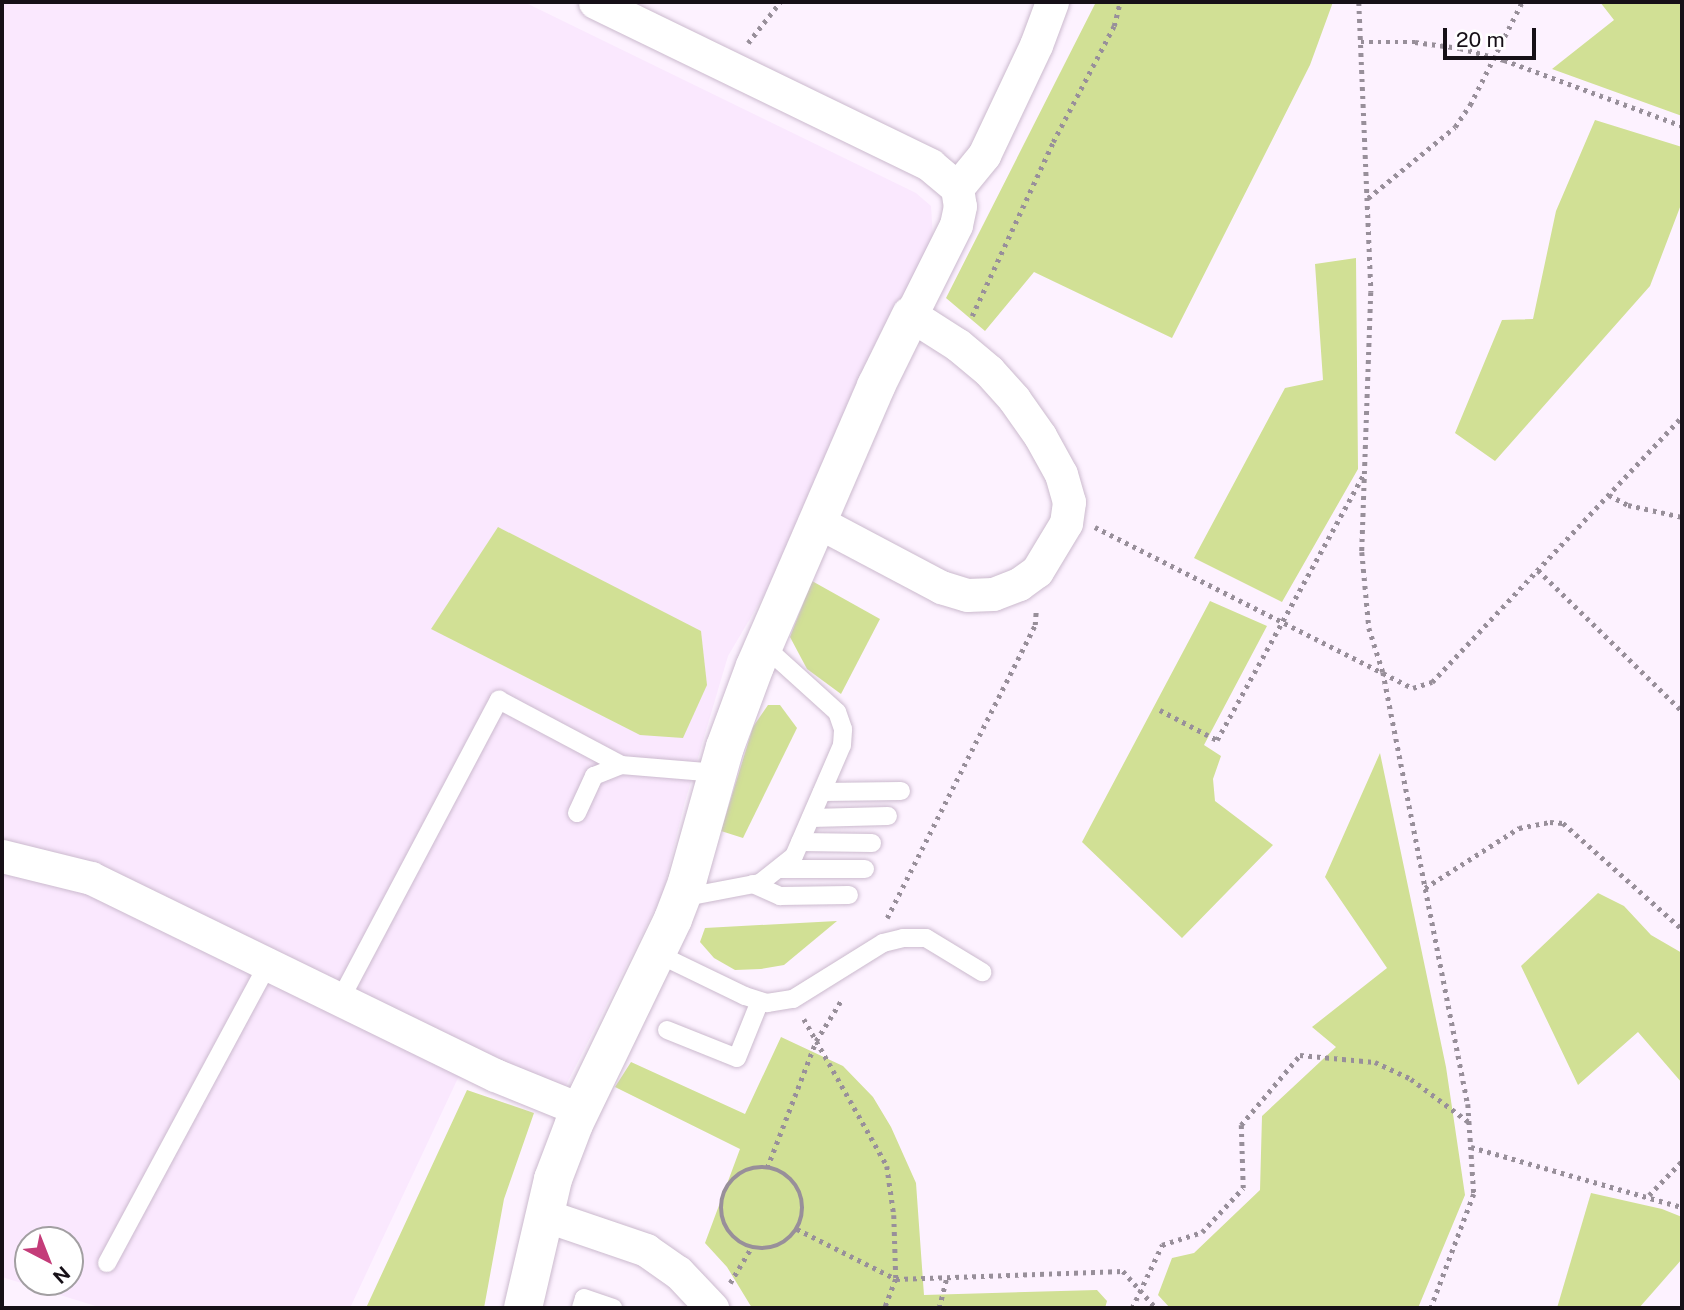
<!DOCTYPE html>
<style>
body{margin:0}
#map{position:relative;width:1684px;height:1310px;overflow:hidden;background:#fdf2ff;font-family:"Public Sans",sans-serif}
div>[style]{position:absolute}
.built>*{inset:0;background:#fae8fe}
.green>*{inset:0;background:#d1e095}
.path>*{height:4.5px;margin-top:-2.25px;transform-origin:0;background:repeating-linear-gradient(90deg,#988f9a 0 3.5px,transparent 0 8.5px)}
.path>.ring{margin:-2.25px;padding:0;box-sizing:content-box;background:none;border:4.5px solid #988f9a;border-radius:50%}
.roads{filter:drop-shadow(0 0 2px #cbbace) drop-shadow(0 0 2px #cbbace)}
.service>*{height:18px;margin:-9px;padding:0 9px;transform-origin:9px;border-radius:9px;background:#fff}
.minor>*{height:33px;margin:-16.5px;padding:0 16.5px;transform-origin:16.5px;border-radius:16.5px;background:#fff}
.tertiary>*{height:38px;margin:-19px;padding:0 19px;transform-origin:19px;border-radius:19px;background:#fff}
span{translate:-50% -50%;white-space:nowrap;text-align:center;line-height:1.15;-webkit-text-stroke:5px #fff;paint-order:stroke}
.frame{position:absolute;inset:0;border:4px solid #161017;pointer-events:none}
.north{position:absolute;left:14px;top:1226px;width:70px;height:70px;box-sizing:border-box;background:#fff;border:2px solid #a29fa2;border-radius:50%;rotate:138deg;font-size:19px;font-weight:700;line-height:28px;text-align:center;color:#161017}
.north::after{content:'';display:block;margin:auto;width:24px;height:32px;background:#c43c79;clip-path:polygon(50% 0,100% 100%,50% 72%,0 100%)}
.scale{position:absolute;left:1443px;top:28px;width:93px;height:32px;box-sizing:border-box;border:4px solid #161017;border-top:0;padding-left:9px;font-size:21px;line-height:24px;white-space:nowrap;color:#161017;-webkit-text-stroke:5px #fff;paint-order:stroke}
</style>
<div id="map">
<div class="built">
<div style="clip-path:polygon(evenodd,2px 2px,524px 2px,916px 193px,931px 206px,933px 237px,771px 583px,728px 656px,684px 805px,663px 893px,556px 1105px,458px 1078px,350px 1308px,102px 1308px,2px 1277px,2px 2px,28px 1240px,70px 1240px,70px 1282px,28px 1282px,28px 1240px)"></div>
</div>
<div class="green">
<div style="clip-path:polygon(1096px 2px,1333px 2px,1310px 65px,1172px 338px,1034px 272px,985px 331px,946px 298px)"></div>
<div style="clip-path:polygon(1600px 2px,1682px 2px,1682px 116px,1552px 69px,1614px 20px)"></div>
<div style="clip-path:polygon(1595px 120px,1682px 147px,1682px 202px,1650px 286px,1495px 461px,1455px 433px,1502px 320px,1533px 319px,1556px 211px)"></div>
<div style="clip-path:polygon(1356px 258px,1358px 469px,1282px 602px,1194px 558px,1285px 388px,1323px 380px,1315px 264px)"></div>
<div style="clip-path:polygon(498px 527px,701px 631px,707px 685px,683px 738px,640px 735px,431px 629px)"></div>
<div style="clip-path:polygon(812px 581px,880px 619px,841px 694px,807px 669px,790px 637px)"></div>
<div style="clip-path:polygon(1210px 601px,1267px 626px,1204px 745px,1221px 756px,1213px 779px,1215px 801px,1273px 845px,1182px 938px,1082px 842px)"></div>
<div style="clip-path:polygon(768px 705px,780px 705px,797px 728px,743px 838px,721px 831px,753px 727px)"></div>
<div style="clip-path:polygon(1380px 753px,1446px 1067px,1465px 1195px,1418px 1308px,1170px 1308px,1158px 1295px,1172px 1258px,1194px 1253px,1260px 1190px,1262px 1116px,1336px 1047px,1312px 1027px,1387px 968px,1325px 877px)"></div>
<div style="clip-path:polygon(1598px 893px,1624px 906px,1651px 935px,1682px 953px,1682px 1083px,1638px 1032px,1578px 1085px,1521px 966px)"></div>
<div style="clip-path:polygon(837px 921px,784px 965px,761px 969px,735px 970px,714px 958px,700px 942px,705px 928px)"></div>
<div style="clip-path:polygon(781px 1037px,843px 1066px,873px 1097px,891px 1127px,916px 1183px,924px 1295px,1097px 1290px,1107px 1301px,1105px 1308px,752px 1308px,727px 1267px,705px 1243px,740px 1149px,615px 1087px,631px 1062px,745px 1114px)"></div>
<div style="clip-path:polygon(467px 1090px,534px 1113px,504px 1199px,484px 1308px,366px 1308px)"></div>
<div style="clip-path:polygon(1591px 1193px,1662px 1209px,1682px 1217px,1682px 1259px,1639px 1308px,1557px 1308px)"></div>
</div>
<div class="path">
<div style="left:1359px;top:2px;width:290px;rotate:87.6deg"></div>
<div style="left:1371px;top:292px;width:260px;rotate:92deg"></div>
<div style="left:1362px;top:552px;width:76px;rotate:84.7deg"></div>
<div style="left:1369px;top:628px;width:46px;rotate:72.3deg"></div>
<div style="left:1383px;top:672px;width:440px;rotate:78.9deg"></div>
<div style="left:1468px;top:1104px;width:90px;rotate:86.2deg"></div>
<div style="left:1474px;top:1194px;width:122px;rotate:110.7deg"></div>
<div style="left:1361px;top:42px;width:54px"></div>
<div style="left:1415px;top:42px;width:45px;rotate:7.6deg"></div>
<div style="left:1460px;top:48px;width:46px;rotate:15.3deg"></div>
<div style="left:1504px;top:60px;width:190px;rotate:20.3deg"></div>
<div style="left:748px;top:43px;width:52px;rotate:-52deg"></div>
<div style="left:1368px;top:198px;width:112px;rotate:-39.2deg"></div>
<div style="left:1455px;top:127px;width:27px;rotate:-56deg"></div>
<div style="left:1470px;top:105px;width:115px;rotate:-63.2deg"></div>
<div style="left:972px;top:316px;width:192px;rotate:-65deg"></div>
<div style="left:1053px;top:142px;width:131px;rotate:-62.3deg"></div>
<div style="left:1114px;top:26px;width:25px;rotate:-76deg"></div>
<div style="left:1609px;top:495px;width:21px;rotate:28deg"></div>
<div style="left:1628px;top:505px;width:55px;rotate:12.5deg"></div>
<div style="left:1095px;top:527px;width:356px;rotate:26.9deg"></div>
<div style="left:1413px;top:688px;width:20px;rotate:-18deg"></div>
<div style="left:1432px;top:682px;width:364px;rotate:-46.7deg"></div>
<div style="left:1538px;top:570px;width:202px;rotate:44.4deg"></div>
<div style="left:1160px;top:710px;width:64px;rotate:27.8deg"></div>
<div style="left:1217px;top:740px;width:302px;rotate:-61.1deg"></div>
<div style="left:1425px;top:888px;width:112px;rotate:-32.6deg"></div>
<div style="left:1519px;top:828px;width:32px;rotate:-11deg"></div>
<div style="left:1550px;top:822px;width:13px;rotate:4deg"></div>
<div style="left:1563px;top:823px;width:159px;rotate:41.7deg"></div>
<div style="left:887px;top:918px;width:328px;rotate:-63.2deg"></div>
<div style="left:1035px;top:625px;width:13px;rotate:-86deg"></div>
<div style="left:804px;top:1019px;width:169px;rotate:60.5deg"></div>
<div style="left:887px;top:1166px;width:49px;rotate:81.9deg"></div>
<div style="left:894px;top:1215px;width:64px;rotate:88.2deg"></div>
<div style="left:896px;top:1279px;width:31px;rotate:111deg"></div>
<div style="left:1471px;top:1147px;width:219px;rotate:15.9deg"></div>
<div class="ring" style="left:721px;top:1167px;width:77.5px;height:77.5px"></div>
<div style="left:767px;top:1168px;width:136px;rotate:-68.9deg"></div>
<div style="left:816px;top:1041px;width:49px;rotate:-58.2deg"></div>
<div style="left:1649px;top:1195px;width:47px;rotate:-45.9deg"></div>
<div style="left:797px;top:1229px;width:111px;rotate:26.8deg"></div>
<div style="left:896px;top:1279px;width:227px;rotate:-2deg"></div>
<div style="left:1123px;top:1271px;width:50px;rotate:48.3deg"></div>
<div style="left:730px;top:1283px;width:41px;rotate:-59deg"></div>
<div style="left:939px;top:1308px;width:32px;rotate:-76deg"></div>
<div style="left:1132px;top:1308px;width:70px;rotate:-64.5deg"></div>
<div style="left:1162px;top:1245px;width:42px;rotate:-18deg"></div>
<div style="left:1202px;top:1232px;width:60px;rotate:-47deg"></div>
<div style="left:1243px;top:1188px;width:63px;rotate:-91.8deg"></div>
<div style="left:1241px;top:1125px;width:92px;rotate:-49.9deg"></div>
<div style="left:1300px;top:1055px;width:75px;rotate:5.3deg"></div>
<div style="left:1375px;top:1062px;width:40px;rotate:25deg"></div>
<div style="left:1411px;top:1079px;width:72px;rotate:36.6deg"></div>
</div>
<div class="roads">
<div class="service">
<div style="left:822px;top:792px;width:79px;rotate:-0.7deg"></div>
<div style="left:577px;top:813px;width:41px;rotate:-65.3deg"></div>
<div style="left:594px;top:776px;width:29px;rotate:-22deg"></div>
<div style="left:621px;top:765px;width:97px;rotate:4.7deg"></div>
<div style="left:811px;top:818px;width:77px;rotate:-1.5deg"></div>
<div style="left:800px;top:842px;width:72px;rotate:0.8deg"></div>
<div style="left:779px;top:869px;width:86px"></div>
<div style="left:753px;top:884px;width:30px;rotate:24deg"></div>
<div style="left:780px;top:896px;width:69px;rotate:-0.8deg"></div>
<div style="left:681px;top:898px;width:80px;rotate:-10.8deg"></div>
<div style="left:760px;top:883px;width:43px;rotate:-38.5deg"></div>
<div style="left:794px;top:856px;width:121px;rotate:-66.6deg"></div>
<div style="left:842px;top:745px;width:16px;rotate:-86deg"></div>
<div style="left:843px;top:729px;width:18px;rotate:-109deg"></div>
<div style="left:837px;top:712px;width:98px;rotate:-137.9deg"></div>
<div style="left:656px;top:953px;width:99px;rotate:25.8deg"></div>
<div style="left:745px;top:996px;width:23px;rotate:18deg"></div>
<div style="left:767px;top:1003px;width:26px;rotate:-9deg"></div>
<div style="left:793px;top:999px;width:106px;rotate:-31.9deg"></div>
<div style="left:883px;top:943px;width:21px;rotate:-14deg"></div>
<div style="left:903px;top:938px;width:23px"></div>
<div style="left:926px;top:938px;width:66px;rotate:31.3deg"></div>
<div style="left:340px;top:1000px;width:340px;rotate:-62.1deg"></div>
<div style="left:499px;top:700px;width:138px;rotate:28deg"></div>
<div style="left:667px;top:1030px;width:75px;rotate:21.8deg"></div>
<div style="left:737px;top:1058px;width:61px;rotate:-68deg"></div>
<div style="left:107px;top:1263px;width:340px;rotate:-61.7deg"></div>
<div style="left:581px;top:1308px;width:10px;rotate:-73deg"></div>
<div style="left:584px;top:1298px;width:31px;rotate:19deg"></div>
</div>
<div class="minor">
<div style="left:595px;top:2px;width:373px;rotate:25.9deg"></div>
<div style="left:930px;top:165px;width:35px;rotate:40deg"></div>
<div style="left:957px;top:188px;width:18px;rotate:81deg"></div>
<div style="left:960px;top:206px;width:19px;rotate:102deg"></div>
<div style="left:956px;top:225px;width:101px;rotate:116.6deg"></div>
<div style="left:911px;top:315px;width:56px;rotate:32.6deg"></div>
<div style="left:958px;top:345px;width:40px;rotate:40deg"></div>
<div style="left:989px;top:371px;width:38px;rotate:48deg"></div>
<div style="left:1014px;top:399px;width:45px;rotate:54.9deg"></div>
<div style="left:1040px;top:436px;width:43px;rotate:61.1deg"></div>
<div style="left:1061px;top:474px;width:29px;rotate:74deg"></div>
<div style="left:1069px;top:502px;width:21px;rotate:98deg"></div>
<div style="left:1066px;top:523px;width:56px;rotate:121.1deg"></div>
<div style="left:1037px;top:571px;width:22px;rotate:144deg"></div>
<div style="left:1019px;top:584px;width:28px;rotate:159deg"></div>
<div style="left:993px;top:594px;width:26px;rotate:178deg"></div>
<div style="left:967px;top:595px;width:27px;rotate:-163deg"></div>
<div style="left:941px;top:587px;width:139px;rotate:-152.1deg"></div>
<div style="left:957px;top:188px;width:43px;rotate:-50.7deg"></div>
<div style="left:984px;top:155px;width:122px;rotate:-64.7deg"></div>
<div style="left:1036px;top:45px;width:46px;rotate:-69.6deg"></div>
<div style="left:2px;top:856px;width:92px;rotate:13.9deg"></div>
<div style="left:91px;top:878px;width:449px;rotate:26deg"></div>
<div style="left:495px;top:1075px;width:93px;rotate:22.1deg"></div>
<div style="left:544px;top:1215px;width:108px;rotate:18.9deg"></div>
<div style="left:646px;top:1250px;width:39px;rotate:35deg"></div>
<div style="left:678px;top:1272px;width:50px;rotate:46.6deg"></div>
</div>
<div class="tertiary">
<div style="left:523px;top:1308px;width:132px;rotate:-76.9deg"></div>
<div style="left:553px;top:1179px;width:59px;rotate:-69.1deg"></div>
<div style="left:574px;top:1124px;width:228px;rotate:-64.2deg"></div>
<div style="left:673px;top:919px;width:40px;rotate:-69deg"></div>
<div style="left:687px;top:882px;width:140px;rotate:-74.3deg"></div>
<div style="left:725px;top:747px;width:86px;rotate:-69.7deg"></div>
<div style="left:755px;top:666px;width:305px;rotate:-66.6deg"></div>
<div style="left:876px;top:386px;width:79px;rotate:-63.8deg"></div>
</div>
</div>
<div class="frame"></div>
<div class="north">N</div>
<div class="scale">20 m</div>
</div>
